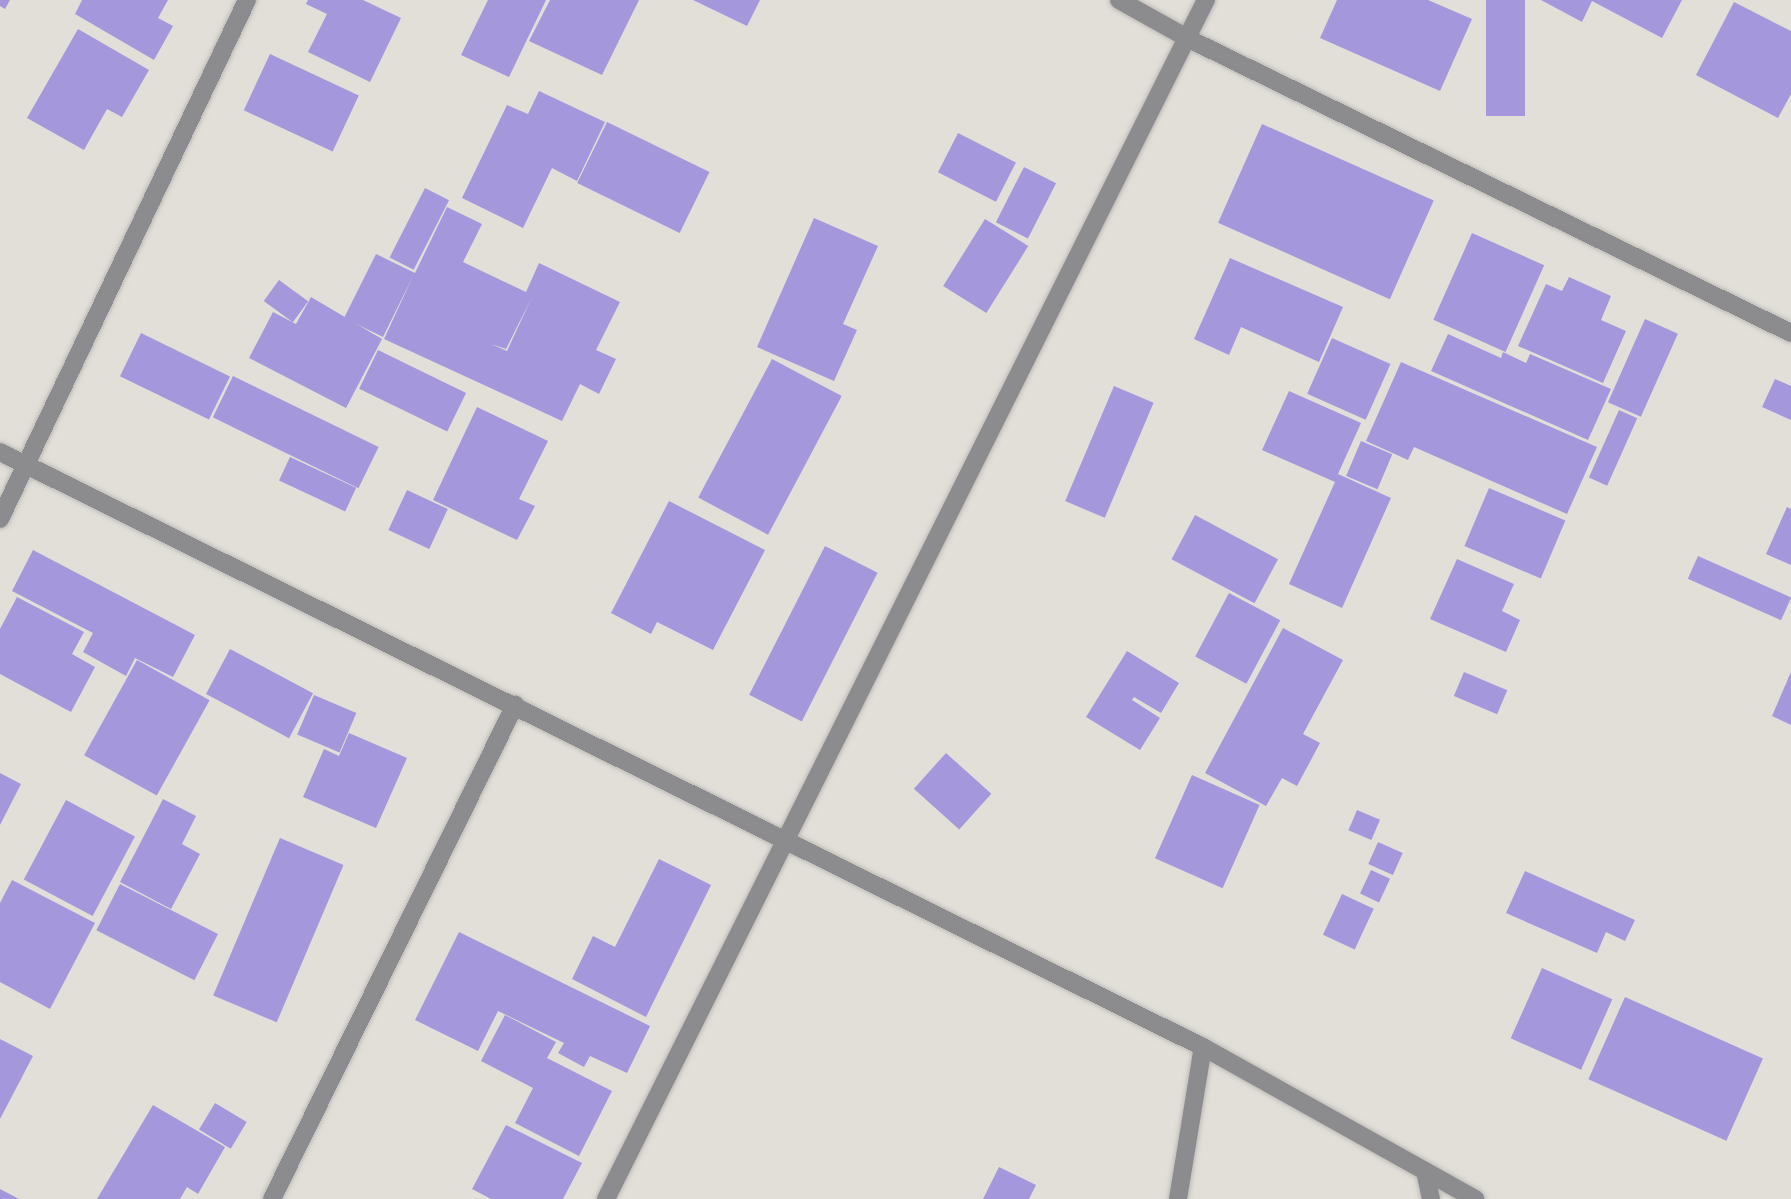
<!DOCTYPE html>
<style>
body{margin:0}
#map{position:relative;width:1791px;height:1199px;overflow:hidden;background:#e2dfd9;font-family:Mulish,sans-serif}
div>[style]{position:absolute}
.building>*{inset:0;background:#a597dc;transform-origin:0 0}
.roads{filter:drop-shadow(0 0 2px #bdbbb6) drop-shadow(0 0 2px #bdbbb6)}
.minor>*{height:18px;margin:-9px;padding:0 9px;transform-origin:9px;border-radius:9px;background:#8c8c8f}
span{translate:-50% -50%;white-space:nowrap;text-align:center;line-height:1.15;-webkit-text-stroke:5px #efede6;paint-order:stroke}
</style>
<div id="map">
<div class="building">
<div style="clip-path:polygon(0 0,10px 0,5px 9px,0 6px)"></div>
<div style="clip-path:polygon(82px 0,168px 0,158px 18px,173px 26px,154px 60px,75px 14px)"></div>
<div style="clip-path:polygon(308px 0,363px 0,401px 18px,370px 82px,308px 52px,327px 14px,306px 4px)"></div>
<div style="clip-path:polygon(488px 0,546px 0,509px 77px,461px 55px)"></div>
<div style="clip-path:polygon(550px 0,639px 0,602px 75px,529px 41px)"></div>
<div style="clip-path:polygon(693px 0,760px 0,747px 26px)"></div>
<div style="clip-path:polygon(1337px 0,1428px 0,1472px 19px,1440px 91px,1320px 38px)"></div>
<div style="left:1486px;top:0;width:39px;height:116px"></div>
<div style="clip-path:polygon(1541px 0,1682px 0,1662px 38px,1592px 1px,1582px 22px)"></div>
<div style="clip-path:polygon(1734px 2px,1791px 31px,1791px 94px,1778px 118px,1696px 75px)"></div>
<div style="clip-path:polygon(78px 29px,149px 70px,122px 117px,107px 109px,84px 150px,27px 118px)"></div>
<div style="left:270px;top:54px;width:98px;height:62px;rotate:25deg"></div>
<div style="clip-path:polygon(539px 91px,605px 122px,577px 181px,552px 168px,523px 228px,462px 198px,507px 105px,528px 114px)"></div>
<div style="left:607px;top:122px;width:114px;height:68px;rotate:26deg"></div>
<div style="left:1262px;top:124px;width:188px;height:108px;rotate:24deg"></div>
<div style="left:958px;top:133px;width:65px;height:44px;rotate:27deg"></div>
<div style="left:1024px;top:167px;width:36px;height:62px;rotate:27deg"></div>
<div style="left:425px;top:188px;width:27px;height:78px;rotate:27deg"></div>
<div style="clip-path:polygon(evenodd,447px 207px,482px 224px,463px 262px,526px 292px,539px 263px,620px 302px,596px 350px,616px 359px,599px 394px,580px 384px,562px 421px,384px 339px,413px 276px,383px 337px,344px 318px,376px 254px,415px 273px,447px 207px,532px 297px,507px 351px,491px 344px,506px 349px,532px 297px)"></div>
<div style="clip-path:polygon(814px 218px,878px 246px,843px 324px,857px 330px,834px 381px,757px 347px)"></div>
<div style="left:985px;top:219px;width:51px;height:79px;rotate:32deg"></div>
<div style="left:1472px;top:233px;width:79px;height:95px;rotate:24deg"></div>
<div style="clip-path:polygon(1230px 258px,1343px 307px,1319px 362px,1241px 327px,1229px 355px,1194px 339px)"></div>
<div style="clip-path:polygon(1569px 277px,1611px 296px,1601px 320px,1626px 331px,1603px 383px,1518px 346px,1546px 284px,1562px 291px)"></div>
<div style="left:279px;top:280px;width:36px;height:26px;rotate:36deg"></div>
<div style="clip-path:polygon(311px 297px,382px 339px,346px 408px,249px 358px,273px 312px,296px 324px)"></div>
<div style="left:1645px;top:319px;width:36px;height:91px;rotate:24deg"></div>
<div style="left:141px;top:333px;width:99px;height:48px;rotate:26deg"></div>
<div style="clip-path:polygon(1448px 334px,1501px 358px,1503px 352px,1526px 363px,1530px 354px,1611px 389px,1588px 440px,1431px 371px)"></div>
<div style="left:1332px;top:338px;width:64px;height:61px;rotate:24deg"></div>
<div style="left:378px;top:350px;width:98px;height:43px;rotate:26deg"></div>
<div style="left:772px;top:359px;width:79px;height:157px;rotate:28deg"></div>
<div style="clip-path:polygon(1401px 362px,1597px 447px,1567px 514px,1414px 447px,1408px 460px,1366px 441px)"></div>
<div style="left:233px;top:376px;width:162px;height:46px;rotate:26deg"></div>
<div style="clip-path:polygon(1775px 379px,1791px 386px,1791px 420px,1762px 407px)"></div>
<div style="left:1114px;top:386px;width:43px;height:125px;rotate:23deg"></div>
<div style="clip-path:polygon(1289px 391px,1361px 423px,1338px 474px,1391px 498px,1342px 608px,1289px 584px,1335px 482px,1262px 450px)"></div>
<div style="clip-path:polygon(477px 407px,548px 441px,519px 499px,535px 506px,517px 540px,433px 500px)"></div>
<div style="left:1619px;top:410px;width:20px;height:74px;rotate:24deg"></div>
<div style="left:1361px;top:441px;width:34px;height:38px;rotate:23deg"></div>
<div style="left:290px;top:457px;width:73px;height:26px;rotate:25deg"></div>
<div style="left:1489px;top:488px;width:83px;height:63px;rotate:23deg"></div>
<div style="left:407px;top:490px;width:45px;height:44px;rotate:25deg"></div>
<div style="clip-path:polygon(669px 501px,765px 550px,713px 650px,657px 622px,651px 634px,611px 613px)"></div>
<div style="clip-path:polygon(1787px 507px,1791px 509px,1791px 565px,1766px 554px)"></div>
<div style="left:1195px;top:515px;width:94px;height:50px;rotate:28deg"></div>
<div style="left:825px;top:546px;width:59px;height:167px;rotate:27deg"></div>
<div style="clip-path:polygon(33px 550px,195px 635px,173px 677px,135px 658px,126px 676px,83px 652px,93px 633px,12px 591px)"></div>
<div style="left:1698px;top:556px;width:102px;height:25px;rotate:24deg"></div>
<div style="clip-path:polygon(1457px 559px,1514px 584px,1502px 611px,1520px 620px,1506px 652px,1430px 619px)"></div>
<div style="left:1229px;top:593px;width:58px;height:72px;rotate:28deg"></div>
<div style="clip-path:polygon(17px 597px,84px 632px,72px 654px,95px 667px,71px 712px,0 674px,0 629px)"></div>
<div style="clip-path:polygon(1283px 628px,1343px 660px,1303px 734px,1320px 743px,1297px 786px,1282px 778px,1266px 806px,1205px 773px)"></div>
<div style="left:230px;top:649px;width:94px;height:51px;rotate:28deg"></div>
<div style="clip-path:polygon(1127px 651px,1179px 683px,1161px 713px,1134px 697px,1132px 700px,1160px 718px,1140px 750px,1086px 717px)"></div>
<div style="left:137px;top:660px;width:83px;height:109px;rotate:29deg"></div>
<div style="left:1464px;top:672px;width:47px;height:26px;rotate:23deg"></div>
<div style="clip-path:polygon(1791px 672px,1791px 725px,1772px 716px)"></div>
<div style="left:314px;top:695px;width:46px;height:43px;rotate:23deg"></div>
<div style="clip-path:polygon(349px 733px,407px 758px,376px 828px,303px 797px,324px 749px,339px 756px)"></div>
<div style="left:946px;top:753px;width:61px;height:48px;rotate:42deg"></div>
<div style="clip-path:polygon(0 773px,21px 784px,0 825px)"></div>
<div style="left:1192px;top:775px;width:74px;height:91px;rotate:24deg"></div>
<div style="clip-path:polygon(163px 799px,196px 816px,182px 844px,200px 854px,171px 909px,120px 882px)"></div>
<div style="left:66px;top:800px;width:78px;height:90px;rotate:28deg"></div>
<div style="left:1357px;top:810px;width:25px;height:22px;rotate:23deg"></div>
<div style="left:280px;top:838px;width:69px;height:171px;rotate:23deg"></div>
<div style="left:1378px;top:842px;width:27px;height:24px;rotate:24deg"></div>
<div style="clip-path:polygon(659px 859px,711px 885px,646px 1017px,572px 979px,593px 936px,615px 947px)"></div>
<div style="left:1371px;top:870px;width:21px;height:26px;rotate:25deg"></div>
<div style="clip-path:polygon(1525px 871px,1635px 920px,1625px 941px,1606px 932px,1597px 953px,1506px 913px)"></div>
<div style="clip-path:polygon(12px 880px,95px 923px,50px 1009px,0 982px,0 903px)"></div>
<div style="left:120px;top:884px;width:110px;height:52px;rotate:27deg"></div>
<div style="left:1342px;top:894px;width:35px;height:45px;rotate:25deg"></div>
<div style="clip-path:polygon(459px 932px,650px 1026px,627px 1073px,590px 1056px,584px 1067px,558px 1053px,564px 1043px,498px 1011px,478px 1051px,415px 1020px)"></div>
<div style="left:1542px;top:968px;width:77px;height:77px;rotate:24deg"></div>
<div style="left:1625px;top:997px;width:151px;height:90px;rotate:24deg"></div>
<div style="clip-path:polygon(505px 1015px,556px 1042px,547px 1058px,612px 1091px,579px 1156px,515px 1123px,533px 1088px,481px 1061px)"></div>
<div style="clip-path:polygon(0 1039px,33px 1056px,0 1119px)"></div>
<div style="left:215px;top:1103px;width:37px;height:31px;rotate:31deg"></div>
<div style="clip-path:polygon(153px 1105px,225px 1147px,198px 1194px,187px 1187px,180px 1199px,97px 1199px)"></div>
<div style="clip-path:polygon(506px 1125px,582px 1163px,563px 1199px,491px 1199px,472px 1189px)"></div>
<div style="clip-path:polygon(999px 1167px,1036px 1185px,1029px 1199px,983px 1199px)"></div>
<div style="clip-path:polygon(0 1189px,19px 1199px,0 1199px)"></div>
</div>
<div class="roads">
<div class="minor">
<div style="left:1119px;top:0;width:78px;rotate:29.2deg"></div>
<div style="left:1187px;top:38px;width:672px;rotate:26.03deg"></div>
<div style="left:0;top:452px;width:1342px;rotate:26.32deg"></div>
<div style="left:1203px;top:1047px;width:312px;rotate:29.2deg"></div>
<div style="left:0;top:519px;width:575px;rotate:-64.55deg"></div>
<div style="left:1425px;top:1171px;width:29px;rotate:78deg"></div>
<div style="left:272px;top:1199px;width:551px;rotate:-63.81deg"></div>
<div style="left:606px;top:1199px;width:1341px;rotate:-63.42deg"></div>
<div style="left:1178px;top:1199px;width:154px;rotate:-80.7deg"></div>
</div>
</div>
</div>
